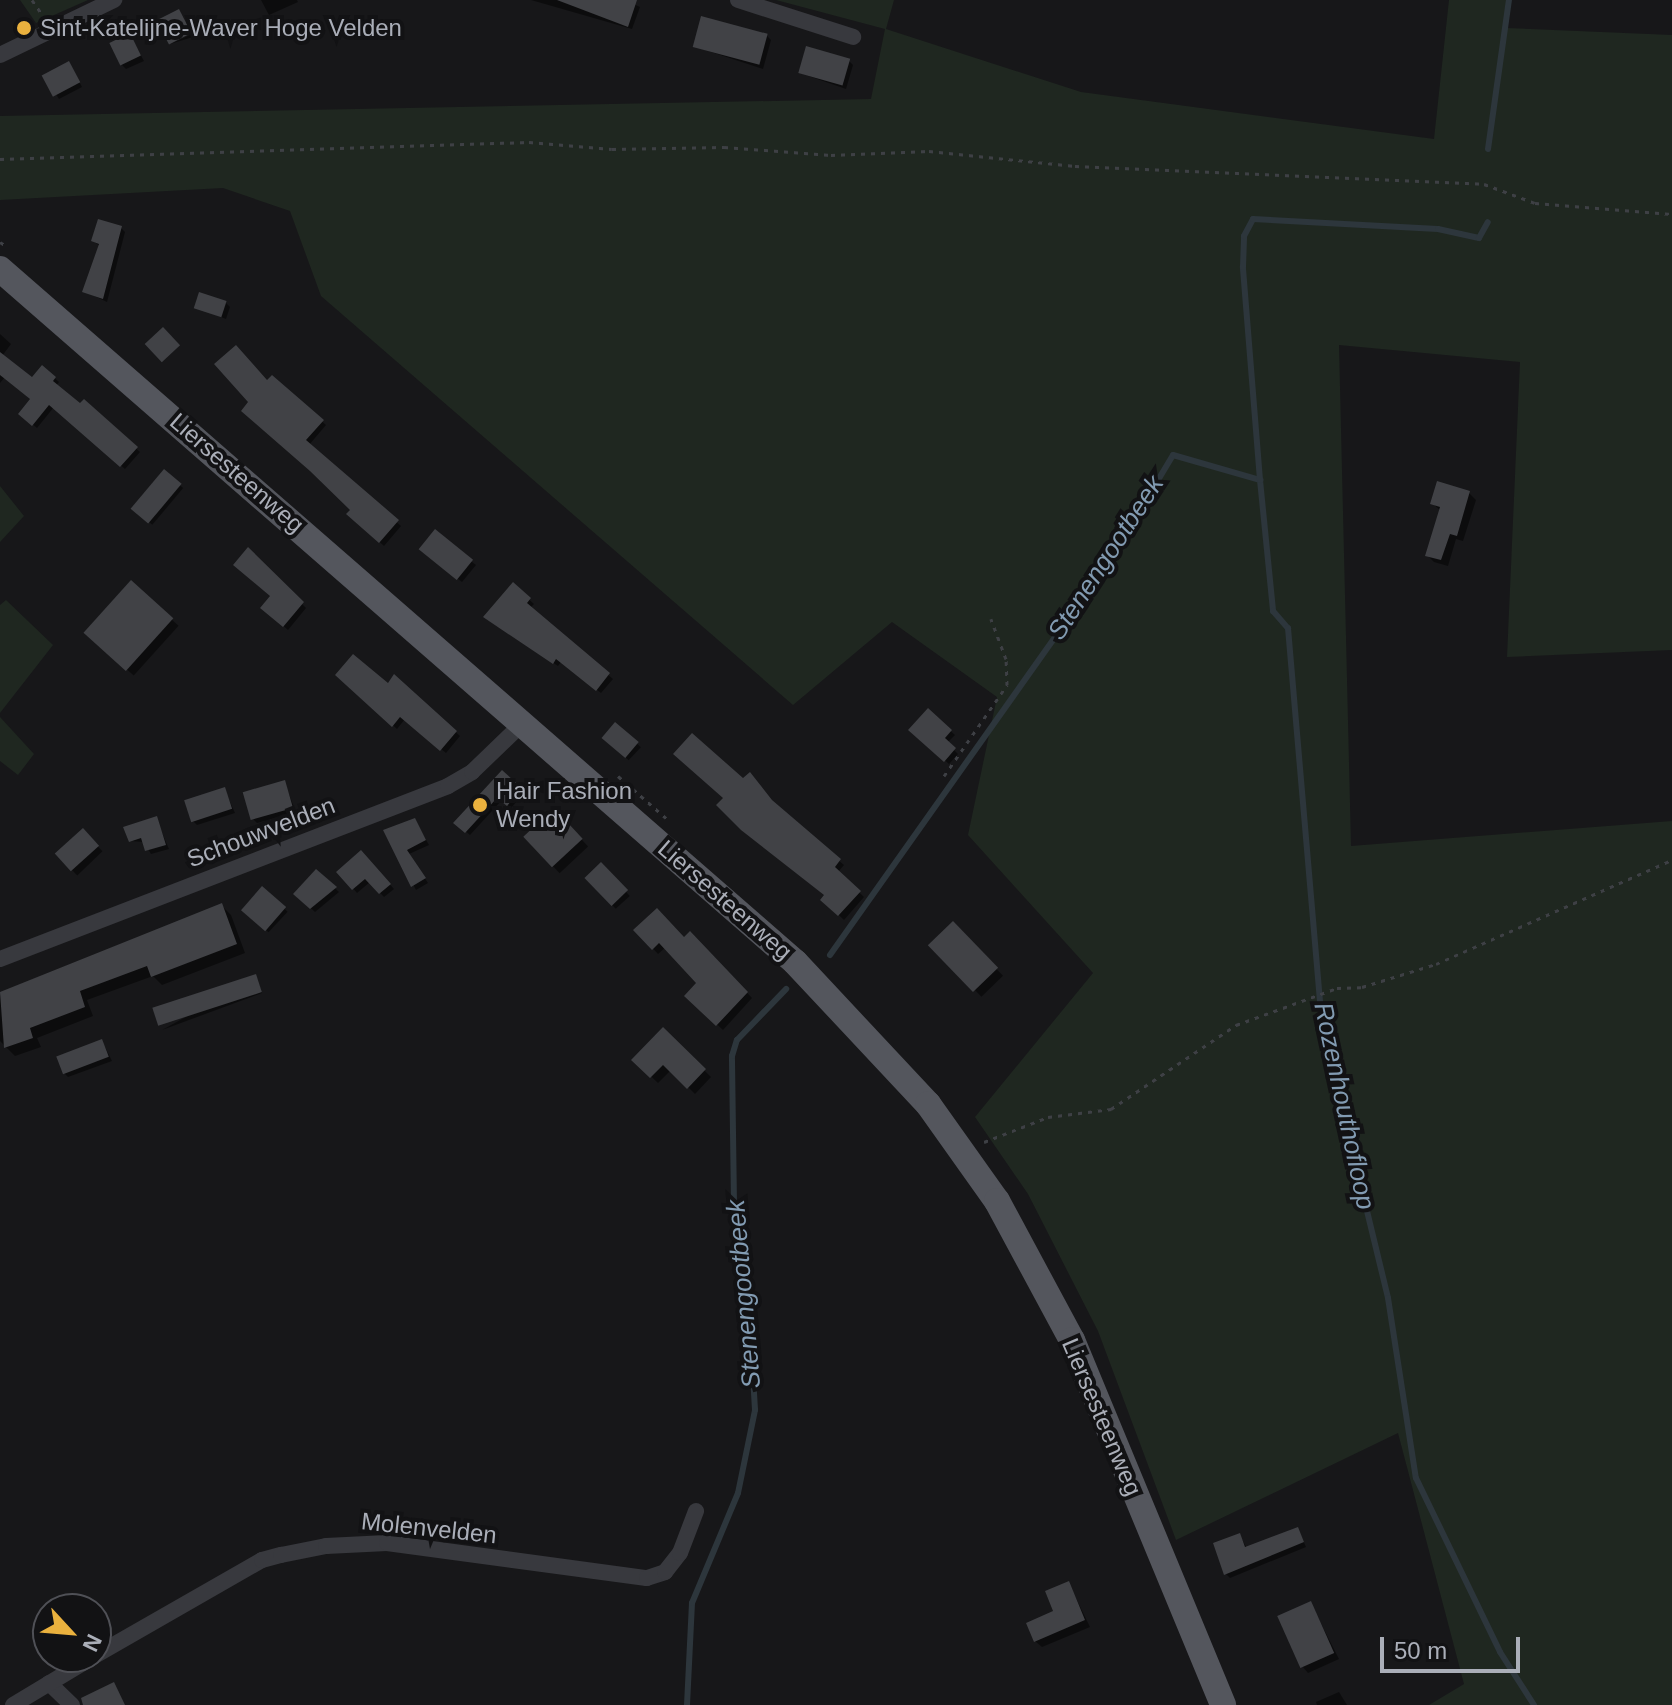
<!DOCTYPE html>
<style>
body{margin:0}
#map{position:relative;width:1672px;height:1705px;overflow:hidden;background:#171719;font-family:Helvetica,sans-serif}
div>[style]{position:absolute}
.green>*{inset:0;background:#1f2720}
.shadow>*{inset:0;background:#0007;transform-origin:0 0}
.stream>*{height:6px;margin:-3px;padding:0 3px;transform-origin:3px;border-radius:3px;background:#2d363c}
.building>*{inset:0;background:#414246;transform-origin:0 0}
.path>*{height:3px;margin-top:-1.5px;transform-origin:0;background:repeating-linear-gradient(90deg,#3e4045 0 4px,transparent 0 10px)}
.minor>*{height:16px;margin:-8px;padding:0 8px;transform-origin:8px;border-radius:8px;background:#38393e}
.primary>*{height:26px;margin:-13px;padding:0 13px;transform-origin:13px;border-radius:13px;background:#54565d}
.dots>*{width:22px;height:22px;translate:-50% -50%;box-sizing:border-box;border:4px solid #121214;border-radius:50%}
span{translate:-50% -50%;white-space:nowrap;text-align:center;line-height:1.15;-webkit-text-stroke:8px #121214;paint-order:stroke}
.poi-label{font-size:24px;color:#aaaeb8}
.left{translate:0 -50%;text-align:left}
.street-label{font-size:24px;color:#aaaeb8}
.water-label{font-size:26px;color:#829bb2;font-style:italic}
.north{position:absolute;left:32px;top:1593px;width:80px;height:80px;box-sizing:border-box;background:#121214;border:2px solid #4f5056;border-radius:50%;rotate:116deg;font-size:22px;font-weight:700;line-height:32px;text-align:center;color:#aaaeb8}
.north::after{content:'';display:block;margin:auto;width:28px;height:36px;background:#eab13e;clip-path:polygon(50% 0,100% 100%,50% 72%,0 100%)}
.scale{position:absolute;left:1380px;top:1637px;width:140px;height:36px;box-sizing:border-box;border:4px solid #aaaeb8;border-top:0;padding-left:10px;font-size:24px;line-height:28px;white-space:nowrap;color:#aaaeb8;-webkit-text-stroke:6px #121214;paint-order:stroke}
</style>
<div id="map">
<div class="green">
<div style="clip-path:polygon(20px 0,88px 0,36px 23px)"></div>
<div style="clip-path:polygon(776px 0,894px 0,886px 29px,1081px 92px,1434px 139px,1449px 0,1506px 0,1506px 28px,1672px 35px,1672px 650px,1507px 657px,1520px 362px,1339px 345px,1351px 846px,1672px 821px,1672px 1705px,1429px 1705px,1464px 1684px,1398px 1433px,1176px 1540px,1098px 1331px,1028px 1194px,975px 1117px,1093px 973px,968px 835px,997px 697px,892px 622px,793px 705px,321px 296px,290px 211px,223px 188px,0 200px,0 116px,871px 99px,885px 29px)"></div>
<div style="clip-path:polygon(0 486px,24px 516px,0 542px)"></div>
<div style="clip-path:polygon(6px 600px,53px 645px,0 713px,0 605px)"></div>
<div style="clip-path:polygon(0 717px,34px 754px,18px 775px,0 761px)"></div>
</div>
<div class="shadow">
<div style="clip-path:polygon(261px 0,297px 0,298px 2px,269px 15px)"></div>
<div style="clip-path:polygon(531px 0,625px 0,640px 7px,632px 29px)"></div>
<div style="clip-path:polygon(192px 34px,193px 37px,170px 44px)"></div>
<div style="clip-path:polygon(130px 36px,144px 61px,126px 69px,122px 65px)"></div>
<div style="clip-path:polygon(767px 36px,771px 40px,763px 69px,693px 46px)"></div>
<div style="clip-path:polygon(849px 61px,853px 65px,846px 89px,800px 73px)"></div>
<div style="clip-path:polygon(72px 68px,82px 87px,59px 99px,45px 76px)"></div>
<div style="clip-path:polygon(121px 228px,125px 232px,107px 302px,84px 291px,100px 246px,93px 241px)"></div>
<div style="clip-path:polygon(225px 302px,230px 307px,226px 319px,196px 307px)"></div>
<div style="clip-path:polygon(0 334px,11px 344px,2px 356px,32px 380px,42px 367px,59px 382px,56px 386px,81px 406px,84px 402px,140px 452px,125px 469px,54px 407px,37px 428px,21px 414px,32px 400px,5px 377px,0 383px)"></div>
<div style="clip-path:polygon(272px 378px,326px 425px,309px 445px,401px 526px,384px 546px,349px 514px,352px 510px,251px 402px)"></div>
<div style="left:164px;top:472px;width:25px;height:48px;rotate:40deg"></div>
<div style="clip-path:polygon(1469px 493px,1476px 500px,1463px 541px,1456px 539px,1448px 566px,1434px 562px,1427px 555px,1441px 511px,1432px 503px)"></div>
<div style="clip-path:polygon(248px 550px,306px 608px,288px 630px,263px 608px,273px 597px)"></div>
<div style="clip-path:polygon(426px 553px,472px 562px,476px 565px,462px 582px)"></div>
<div style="left:131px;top:583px;width:64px;height:67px;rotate:42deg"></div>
<div style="clip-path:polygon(513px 585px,534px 604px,530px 608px,613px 679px,601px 693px,561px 662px,558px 666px,490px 621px)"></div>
<div style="clip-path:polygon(338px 675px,388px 686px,395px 677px,460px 736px,446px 753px,405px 719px,397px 729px)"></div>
<div style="clip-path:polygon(928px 711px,955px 735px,947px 743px,958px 754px,949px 764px,911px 730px)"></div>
<div style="left:616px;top:724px;width:34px;height:18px;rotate:43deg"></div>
<div style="clip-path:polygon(502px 772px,524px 793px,511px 808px,502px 800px,470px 835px,456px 823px)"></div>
<div style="clip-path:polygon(743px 781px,844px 865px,838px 872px,864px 897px,844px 920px,823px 900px,826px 896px)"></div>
<div style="clip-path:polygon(284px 782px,296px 812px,257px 823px,253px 819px)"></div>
<div style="clip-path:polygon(224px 789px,235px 813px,197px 825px,193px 821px)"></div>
<div style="left:554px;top:810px;width:50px;height:39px;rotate:47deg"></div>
<div style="clip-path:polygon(156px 819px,169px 849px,151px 854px,144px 842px,130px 841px)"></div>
<div style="clip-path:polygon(415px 821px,429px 845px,409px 854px,428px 883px,416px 890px,386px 832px)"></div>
<div style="left:83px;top:831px;width:28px;height:35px;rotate:46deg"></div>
<div style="clip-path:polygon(361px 852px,394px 889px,384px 897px,370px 882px,357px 893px,339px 872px)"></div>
<div style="left:601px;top:864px;width:43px;height:19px;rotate:48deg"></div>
<div style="clip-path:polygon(316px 871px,339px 892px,315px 912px,296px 894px)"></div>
<div style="left:262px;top:888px;width:35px;height:28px;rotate:43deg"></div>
<div style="clip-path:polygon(222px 906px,231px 915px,245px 953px,162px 985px,153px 976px,87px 1000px,93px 1016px,37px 1038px,41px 1047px,15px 1056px,0 1041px,0 995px)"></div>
<div style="left:953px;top:924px;width:72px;height:30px;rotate:46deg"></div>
<div style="clip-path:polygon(636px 930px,684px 939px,690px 933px,752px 998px,723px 1030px,687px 996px,699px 983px,666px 947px,658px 954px)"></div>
<div style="clip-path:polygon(257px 978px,262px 993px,162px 1030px)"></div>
<div style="clip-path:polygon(663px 1030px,711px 1077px,695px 1094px,671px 1070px,658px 1083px,634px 1060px)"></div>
<div style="clip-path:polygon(102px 1041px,112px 1061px,68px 1077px,64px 1073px)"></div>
<div style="clip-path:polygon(1298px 1529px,1306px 1547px,1230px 1578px,1226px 1574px,1239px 1535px,1247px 1548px)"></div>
<div style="clip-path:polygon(1069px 1584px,1090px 1627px,1042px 1647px,1035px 1641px)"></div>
<div style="clip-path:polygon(1311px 1604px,1339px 1659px,1308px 1673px,1302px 1666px)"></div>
<div style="clip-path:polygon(1339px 1692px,1347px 1705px,1317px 1705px,1316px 1702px)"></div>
</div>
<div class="stream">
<div style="left:1488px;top:149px;width:150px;rotate:-82deg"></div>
<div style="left:1260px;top:480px;width:132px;rotate:84.3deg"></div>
<div style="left:1273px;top:611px;width:23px;rotate:49deg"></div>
<div style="left:1288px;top:628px;width:398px;rotate:85.1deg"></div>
<div style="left:1322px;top:1025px;width:281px;rotate:76.4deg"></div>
<div style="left:1388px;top:1298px;width:182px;rotate:81.2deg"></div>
<div style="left:1416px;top:1478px;width:193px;rotate:64.2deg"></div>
<div style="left:1500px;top:1652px;width:63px;rotate:57.3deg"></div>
<div style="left:830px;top:955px;width:494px;rotate:-54.7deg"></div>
<div style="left:1115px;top:552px;width:113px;rotate:-59.1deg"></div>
<div style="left:1173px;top:455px;width:91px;rotate:16deg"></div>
<div style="left:1260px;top:480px;width:214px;rotate:-94.6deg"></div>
<div style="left:1243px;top:267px;width:31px;rotate:-88deg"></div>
<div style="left:1244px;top:236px;width:19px;rotate:-62deg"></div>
<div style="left:1253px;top:219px;width:185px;rotate:3.1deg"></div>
<div style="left:1438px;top:229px;width:42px;rotate:12.4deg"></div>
<div style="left:1479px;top:238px;width:18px;rotate:-61deg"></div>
<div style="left:687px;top:1705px;width:102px;rotate:-87.2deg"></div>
<div style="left:692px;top:1603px;width:119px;rotate:-67.3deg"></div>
<div style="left:738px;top:1493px;width:85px;rotate:-78.4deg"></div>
<div style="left:755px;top:1410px;width:103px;rotate:-93.3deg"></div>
<div style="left:749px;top:1307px;width:104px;rotate:-98.3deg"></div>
<div style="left:734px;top:1204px;width:148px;rotate:-90.8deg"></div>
<div style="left:732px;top:1056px;width:17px;rotate:-73deg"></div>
<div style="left:737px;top:1040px;width:71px;rotate:-46.1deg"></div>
</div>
<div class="building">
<div style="clip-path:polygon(557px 0,637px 0,628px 27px)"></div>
<div style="left:179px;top:9px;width:27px;height:25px;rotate:63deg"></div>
<div style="left:701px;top:16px;width:69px;height:32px;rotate:15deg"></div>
<div style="left:130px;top:33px;width:25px;height:23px;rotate:64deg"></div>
<div style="left:806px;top:46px;width:46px;height:28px;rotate:16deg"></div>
<div style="left:69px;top:61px;width:24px;height:31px;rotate:62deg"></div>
<div style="clip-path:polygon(98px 219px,122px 226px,103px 299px,82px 292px,99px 244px,91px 241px)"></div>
<div style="left:199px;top:292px;width:29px;height:17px;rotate:18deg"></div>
<div style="left:163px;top:327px;width:25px;height:25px;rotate:47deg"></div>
<div style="clip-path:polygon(236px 345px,267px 380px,272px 375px,324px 420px,306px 440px,399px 520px,379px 543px,346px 514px,350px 510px,310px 471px,241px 411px,248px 402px,214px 364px)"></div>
<div style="clip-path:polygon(0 352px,32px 377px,42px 365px,56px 377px,53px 381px,80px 403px,84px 399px,138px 447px,120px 467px,49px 405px,32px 426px,18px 414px,30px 399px,0 375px)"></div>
<div style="left:164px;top:469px;width:23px;height:52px;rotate:40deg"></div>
<div style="clip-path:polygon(1437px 481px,1470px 491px,1457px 536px,1450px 534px,1441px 560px,1425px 556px,1440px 507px,1430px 504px)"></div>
<div style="left:435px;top:529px;width:49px;height:26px;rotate:39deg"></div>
<div style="clip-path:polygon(248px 547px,304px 602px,283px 627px,260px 608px,270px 596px,233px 565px)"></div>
<div style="left:131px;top:580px;width:57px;height:71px;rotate:42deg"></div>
<div style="clip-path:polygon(513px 582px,531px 598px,527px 603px,610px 673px,596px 691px,556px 659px,553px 664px,483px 617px)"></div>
<div style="clip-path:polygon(353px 654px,388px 683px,394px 674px,457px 731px,440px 751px,400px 717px,392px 727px,335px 675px)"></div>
<div style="clip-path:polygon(928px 708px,952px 730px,945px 738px,956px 748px,944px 762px,908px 730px)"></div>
<div style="left:615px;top:722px;width:31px;height:21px;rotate:40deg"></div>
<div style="clip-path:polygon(692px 733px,743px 778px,750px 772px,772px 800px,841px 859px,835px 867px,861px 891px,838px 916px,820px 900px,824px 895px,741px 830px,716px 805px,723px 798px,673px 754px)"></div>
<div style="clip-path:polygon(502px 770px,522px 788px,507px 806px,497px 798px,465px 833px,453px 823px)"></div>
<div style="left:285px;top:780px;width:29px;height:44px;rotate:74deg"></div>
<div style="left:225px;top:787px;width:23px;height:43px;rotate:72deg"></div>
<div style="left:554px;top:808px;width:42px;height:42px;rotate:47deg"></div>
<div style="clip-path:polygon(157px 816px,166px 845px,145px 851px,141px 838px,129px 842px,123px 827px)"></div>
<div style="clip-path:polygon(415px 818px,426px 840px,407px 850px,426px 878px,411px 887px,383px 830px)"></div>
<div style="left:83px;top:828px;width:24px;height:38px;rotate:48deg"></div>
<div style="clip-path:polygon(361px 850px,391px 884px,379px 894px,365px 879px,352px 890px,336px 872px)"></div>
<div style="left:601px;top:862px;width:39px;height:23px;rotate:46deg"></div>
<div style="clip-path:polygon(316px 869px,337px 887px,310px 909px,293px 894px)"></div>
<div style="left:262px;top:886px;width:32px;height:32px;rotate:41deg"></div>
<div style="clip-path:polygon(222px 903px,237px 944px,151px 977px,147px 966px,80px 991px,85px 1007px,30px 1028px,33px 1038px,4px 1048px,0 992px)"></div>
<div style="clip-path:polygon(657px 908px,684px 937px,690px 931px,748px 992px,716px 1026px,684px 996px,696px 983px,659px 943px,652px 950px,633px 930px)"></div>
<div style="left:953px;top:921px;width:65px;height:35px;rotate:46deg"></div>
<div style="left:256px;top:974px;width:19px;height:109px;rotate:72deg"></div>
<div style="clip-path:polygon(663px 1027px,706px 1069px,687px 1089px,663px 1065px,650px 1078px,631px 1060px)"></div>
<div style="left:102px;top:1039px;width:19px;height:49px;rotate:69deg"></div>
<div style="clip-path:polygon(1298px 1527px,1304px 1542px,1224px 1575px,1213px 1543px,1240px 1533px,1245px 1547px)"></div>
<div style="clip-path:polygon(1069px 1581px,1085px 1620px,1034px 1642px,1026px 1623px,1053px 1611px,1045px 1591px)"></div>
<div style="left:1311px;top:1601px;width:57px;height:37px;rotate:66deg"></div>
<div style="clip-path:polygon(114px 1682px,125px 1705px,83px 1705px,81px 1698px)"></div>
</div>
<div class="path">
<div style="left:32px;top:0;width:21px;rotate:55deg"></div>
<div style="left:0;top:159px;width:529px;rotate:-1.84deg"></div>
<div style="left:529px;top:142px;width:83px;rotate:4.8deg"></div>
<div style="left:612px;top:149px;width:112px;rotate:-1deg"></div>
<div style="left:724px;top:147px;width:107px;rotate:4.3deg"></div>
<div style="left:831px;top:155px;width:98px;rotate:-2.3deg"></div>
<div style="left:929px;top:151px;width:147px;rotate:5.9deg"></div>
<div style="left:1075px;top:166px;width:409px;rotate:2.5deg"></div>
<div style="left:1484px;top:184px;width:54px;rotate:20.4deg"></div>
<div style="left:1535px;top:203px;width:137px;rotate:4.6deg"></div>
<div style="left:0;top:242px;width:9px;rotate:32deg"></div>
<div style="left:618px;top:776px;width:64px;rotate:41.2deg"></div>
<div style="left:944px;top:776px;width:111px;rotate:-55.3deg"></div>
<div style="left:1007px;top:685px;width:26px;rotate:-92deg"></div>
<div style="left:1006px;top:659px;width:43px;rotate:-110.6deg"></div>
<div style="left:984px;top:1142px;width:69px;rotate:-21.3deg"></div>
<div style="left:1048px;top:1117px;width:64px;rotate:-7.2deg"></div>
<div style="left:1111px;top:1109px;width:151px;rotate:-33.9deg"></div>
<div style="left:1236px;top:1025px;width:108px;rotate:-20.1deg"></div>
<div style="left:1337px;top:988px;width:25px;rotate:-2deg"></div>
<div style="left:1362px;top:987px;width:77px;rotate:-17.3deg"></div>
<div style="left:1436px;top:964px;width:258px;rotate:-23.8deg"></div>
</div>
<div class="minor">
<div style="left:738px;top:0;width:121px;rotate:17.8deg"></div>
<div style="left:0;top:55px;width:127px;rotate:-25.8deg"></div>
<div style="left:0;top:959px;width:480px;rotate:-21.1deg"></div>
<div style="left:448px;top:786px;width:28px;rotate:-30deg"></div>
<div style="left:472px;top:772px;width:71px;rotate:-43.9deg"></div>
<div style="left:96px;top:1655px;width:191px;rotate:-29.8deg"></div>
<div style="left:262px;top:1560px;width:20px;rotate:-15deg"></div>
<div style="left:281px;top:1555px;width:46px;rotate:-11.3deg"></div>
<div style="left:326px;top:1546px;width:61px;rotate:-2.8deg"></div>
<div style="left:387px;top:1543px;width:262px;rotate:7.7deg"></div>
<div style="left:647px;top:1578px;width:19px;rotate:-18deg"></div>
<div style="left:665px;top:1572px;width:24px;rotate:-52deg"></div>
<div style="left:680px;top:1553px;width:45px;rotate:-69.1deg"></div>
<div style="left:49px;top:1683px;width:32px;rotate:44deg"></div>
<div style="left:13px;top:1705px;width:93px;rotate:-31deg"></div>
</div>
<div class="primary">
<div style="left:0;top:269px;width:1055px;rotate:41.08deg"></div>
<div style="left:795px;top:962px;width:195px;rotate:46.9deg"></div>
<div style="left:928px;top:1104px;width:119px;rotate:54.6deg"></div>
<div style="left:997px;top:1201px;width:158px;rotate:61.7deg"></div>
<div style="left:1072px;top:1340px;width:395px;rotate:67.5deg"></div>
</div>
<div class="dots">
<div style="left:24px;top:28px;background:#eab13e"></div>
<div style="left:480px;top:805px;background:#eab13e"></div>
</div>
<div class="poi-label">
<span class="left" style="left:40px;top:28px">Sint-Katelijne-Waver Hoge Velden</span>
<span class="left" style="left:496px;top:805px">Hair Fashion<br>Wendy</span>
</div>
<div class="street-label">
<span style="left:237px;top:473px;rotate:41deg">Liersesteenweg</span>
<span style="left:261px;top:832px;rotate:-21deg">Schouwvelden</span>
<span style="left:725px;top:900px;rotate:41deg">Liersesteenweg</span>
<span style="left:1102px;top:1417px;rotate:67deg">Liersesteenweg</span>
<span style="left:429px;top:1528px;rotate:6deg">Molenvelden</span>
</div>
<div class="water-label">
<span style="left:1106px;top:558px;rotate:-57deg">Stenengootbeek</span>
<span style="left:1344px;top:1106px;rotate:78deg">Rozenhouthofloop</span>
<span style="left:744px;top:1294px;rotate:-95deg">Stenengootbeek</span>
</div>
<div class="north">N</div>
<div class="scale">50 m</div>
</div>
